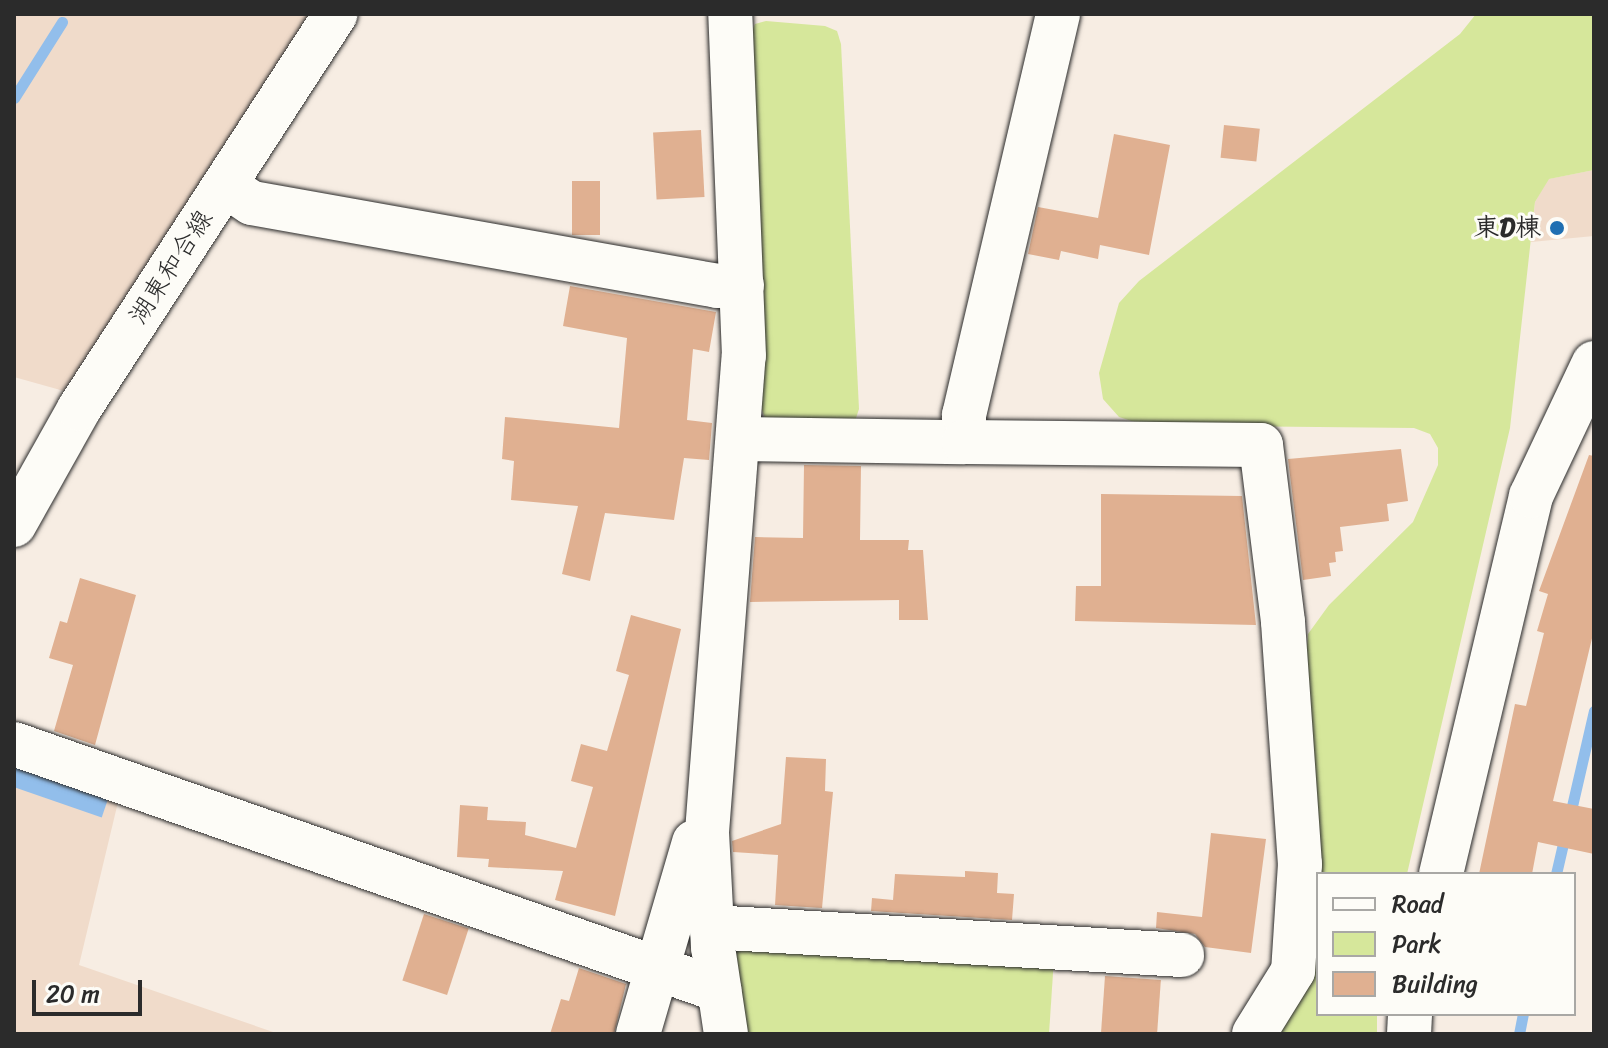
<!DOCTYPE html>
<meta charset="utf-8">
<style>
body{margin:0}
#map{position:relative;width:1608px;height:1048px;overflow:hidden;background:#f7ede3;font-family:Sriracha,"Klee One",sans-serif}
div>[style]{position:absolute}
.built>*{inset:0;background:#f0dbca}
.green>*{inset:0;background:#d6e79b}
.water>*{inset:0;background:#92beeb;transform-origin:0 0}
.stream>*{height:11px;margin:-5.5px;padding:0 5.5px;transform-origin:5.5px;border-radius:5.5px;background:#92beeb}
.building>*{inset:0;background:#e0b091;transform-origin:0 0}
.roads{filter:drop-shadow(0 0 2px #2b2b2b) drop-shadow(0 0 2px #2b2b2b)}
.minor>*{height:44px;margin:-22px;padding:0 22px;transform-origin:22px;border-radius:22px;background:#fdfcf7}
.major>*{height:44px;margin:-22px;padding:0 22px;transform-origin:22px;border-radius:22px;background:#fdfcf7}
.dots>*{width:22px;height:22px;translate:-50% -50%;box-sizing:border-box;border:4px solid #fdfcf7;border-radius:50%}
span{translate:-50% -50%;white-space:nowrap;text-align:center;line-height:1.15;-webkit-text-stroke:6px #fdfcf7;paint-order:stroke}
.poi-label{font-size:26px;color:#2b2b2b;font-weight:700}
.right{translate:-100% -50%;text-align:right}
.street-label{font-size:26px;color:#2b2b2b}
.frame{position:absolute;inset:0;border:16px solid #2b2b2b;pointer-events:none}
.legend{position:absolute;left:1316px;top:872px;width:260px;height:144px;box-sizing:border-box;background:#fdfcf7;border:2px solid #a9a8a5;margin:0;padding:10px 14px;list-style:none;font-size:24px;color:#2b2b2b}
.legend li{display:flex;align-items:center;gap:16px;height:40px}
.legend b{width:40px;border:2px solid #a9a8a5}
.scale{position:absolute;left:32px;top:980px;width:110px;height:36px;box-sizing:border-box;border:4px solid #2b2b2b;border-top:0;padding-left:10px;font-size:24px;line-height:28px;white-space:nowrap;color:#2b2b2b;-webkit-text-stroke:6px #fdfcf7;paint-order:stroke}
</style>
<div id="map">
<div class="built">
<div style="clip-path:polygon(14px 14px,310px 14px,64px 391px,14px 377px)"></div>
<div style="clip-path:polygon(1594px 170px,1594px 236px,1531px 242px,1535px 202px,1548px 179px)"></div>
<div style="clip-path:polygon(14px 762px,119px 798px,79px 965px,279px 1034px,14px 1034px)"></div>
</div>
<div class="green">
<div style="clip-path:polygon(1476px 14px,1594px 14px,1594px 170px,1549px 179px,1535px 202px,1510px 428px,1407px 874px,1318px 874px,1318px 1014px,1377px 1014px,1377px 1034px,1274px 1034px,1308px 634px,1329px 605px,1413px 522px,1438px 465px,1438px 448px,1430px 434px,1414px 428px,1144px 425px,1119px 417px,1103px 399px,1099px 373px,1119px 303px,1139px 281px,1460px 34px)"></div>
<div style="clip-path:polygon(766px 21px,825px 26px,837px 31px,841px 44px,859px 409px,855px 421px,766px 421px,762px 410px,750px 36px,755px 24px)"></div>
<div style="clip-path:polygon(731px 935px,1054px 958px,1049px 1034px,745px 1034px)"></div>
</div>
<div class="water">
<div style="left:14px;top:765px;width:100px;height:21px;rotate:19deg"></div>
</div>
<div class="stream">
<div style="left:14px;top:98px;width:90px;rotate:-57.7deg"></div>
<div style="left:1569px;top:819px;width:111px;rotate:-77deg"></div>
<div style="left:1556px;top:874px;width:39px;rotate:-77deg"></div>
<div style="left:1519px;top:1034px;width:20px;rotate:-79deg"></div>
</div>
<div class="building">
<div style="left:1224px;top:125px;width:36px;height:33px;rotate:6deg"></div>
<div style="left:701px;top:130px;width:67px;height:48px;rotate:87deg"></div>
<div style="clip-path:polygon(1114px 134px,1170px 145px,1149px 255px,1100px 245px,1098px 259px,1061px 251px,1059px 260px,1028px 254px,1038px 207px,1098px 218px)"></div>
<div style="left:572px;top:181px;width:28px;height:54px"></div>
<div style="clip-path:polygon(570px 286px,716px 312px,709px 352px,693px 349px,687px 420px,712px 423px,709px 460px,684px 458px,674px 520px,605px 513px,590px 581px,562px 574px,578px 506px,511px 500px,514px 461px,502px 459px,505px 417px,619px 428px,627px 338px,563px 326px)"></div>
<div style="clip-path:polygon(1401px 449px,1408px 501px,1387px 504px,1389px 521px,1340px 527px,1343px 551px,1335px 552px,1336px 562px,1329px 563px,1331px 576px,1303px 580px,1288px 459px)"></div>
<div style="clip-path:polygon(1589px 455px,1594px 456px,1594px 630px,1553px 801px,1594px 809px,1594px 854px,1538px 842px,1532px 874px,1479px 874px,1515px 704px,1526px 706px,1544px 633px,1537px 631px,1548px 594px,1539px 591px)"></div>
<div style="clip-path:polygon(804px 465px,861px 466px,860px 540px,909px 540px,908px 550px,923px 550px,928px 620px,899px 620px,899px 600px,750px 602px,755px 537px,803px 538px)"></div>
<div style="clip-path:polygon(1101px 494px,1242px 496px,1256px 625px,1075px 621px,1076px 586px,1101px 586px)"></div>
<div style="clip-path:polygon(80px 578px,136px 595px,95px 745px,54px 731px,73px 665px,49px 658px,60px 621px,67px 623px)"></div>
<div style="clip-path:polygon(631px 615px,681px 629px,615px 916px,555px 900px,563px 871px,488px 867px,489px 859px,457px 857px,460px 805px,488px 807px,487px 820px,526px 822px,525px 835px,576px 848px,593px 787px,571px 781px,581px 744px,607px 751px,629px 675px,616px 671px)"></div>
<div style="clip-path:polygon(786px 757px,826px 759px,825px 791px,833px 792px,822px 908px,775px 905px,778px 855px,733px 852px,732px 841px,781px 824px)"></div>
<div style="clip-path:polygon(1211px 833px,1266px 839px,1251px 953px,1205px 947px,1195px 934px,1156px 928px,1157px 912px,1202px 917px)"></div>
<div style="clip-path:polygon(965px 871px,998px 873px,997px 893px,1014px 894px,1012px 920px,871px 911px,872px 898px,893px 900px,895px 874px,965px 877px)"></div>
<div style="left:424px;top:914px;width:47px;height:70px;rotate:18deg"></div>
<div style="clip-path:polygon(579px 968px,626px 984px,614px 1034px,550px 1034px,561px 999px,569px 1001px)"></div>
<div style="left:1105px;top:976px;width:56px;height:58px;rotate:4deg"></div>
</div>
<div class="roads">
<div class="minor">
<div style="left:225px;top:185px;width:32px;rotate:34deg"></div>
<div style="left:252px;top:203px;width:472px;rotate:10.1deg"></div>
<div style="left:717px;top:286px;width:25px;rotate:-2deg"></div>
<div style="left:740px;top:439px;width:224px;rotate:0.8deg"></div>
<div style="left:964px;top:442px;width:27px;rotate:-90deg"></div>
<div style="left:964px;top:415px;width:412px;rotate:-76.8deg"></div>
<div style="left:964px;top:442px;width:297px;rotate:0.6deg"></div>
<div style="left:1261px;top:445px;width:178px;rotate:82.9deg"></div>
<div style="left:1283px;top:622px;width:243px;rotate:86deg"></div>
<div style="left:1300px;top:864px;width:107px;rotate:93.7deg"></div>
<div style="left:1293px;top:971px;width:74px;rotate:121.8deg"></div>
<div style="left:14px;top:744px;width:747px;rotate:19.24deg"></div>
<div style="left:1441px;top:874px;width:389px;rotate:-76.6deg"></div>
<div style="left:1531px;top:496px;width:147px;rotate:-64.7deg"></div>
<div style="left:711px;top:927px;width:472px;rotate:3.4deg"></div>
<div style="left:638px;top:1034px;width:200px;rotate:-73.7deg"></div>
<div style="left:726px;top:1034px;width:88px;rotate:-98.5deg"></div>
<div style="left:713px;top:947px;width:115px;rotate:-93deg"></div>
<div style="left:707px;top:832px;width:477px;rotate:-85.6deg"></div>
<div style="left:744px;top:356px;width:342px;rotate:-92.3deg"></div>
<div style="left:1409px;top:1034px;width:20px;rotate:-87deg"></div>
</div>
<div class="major">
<div style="left:14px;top:525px;width:133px;rotate:-60.7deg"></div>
<div style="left:79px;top:409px;width:471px;rotate:-57deg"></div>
</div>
</div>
<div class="dots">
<div style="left:1557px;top:228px;background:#1f6fb2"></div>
</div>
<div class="poi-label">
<span class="right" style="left:1541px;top:228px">東D棟</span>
</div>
<div class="street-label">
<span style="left:171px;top:267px;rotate:-57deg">湖東和合線</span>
</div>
<div class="frame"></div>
<ul class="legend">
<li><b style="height:10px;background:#fdfcf7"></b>Road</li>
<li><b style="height:22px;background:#d6e79b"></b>Park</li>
<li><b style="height:22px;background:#e0b091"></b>Building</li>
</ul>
<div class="scale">20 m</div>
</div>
